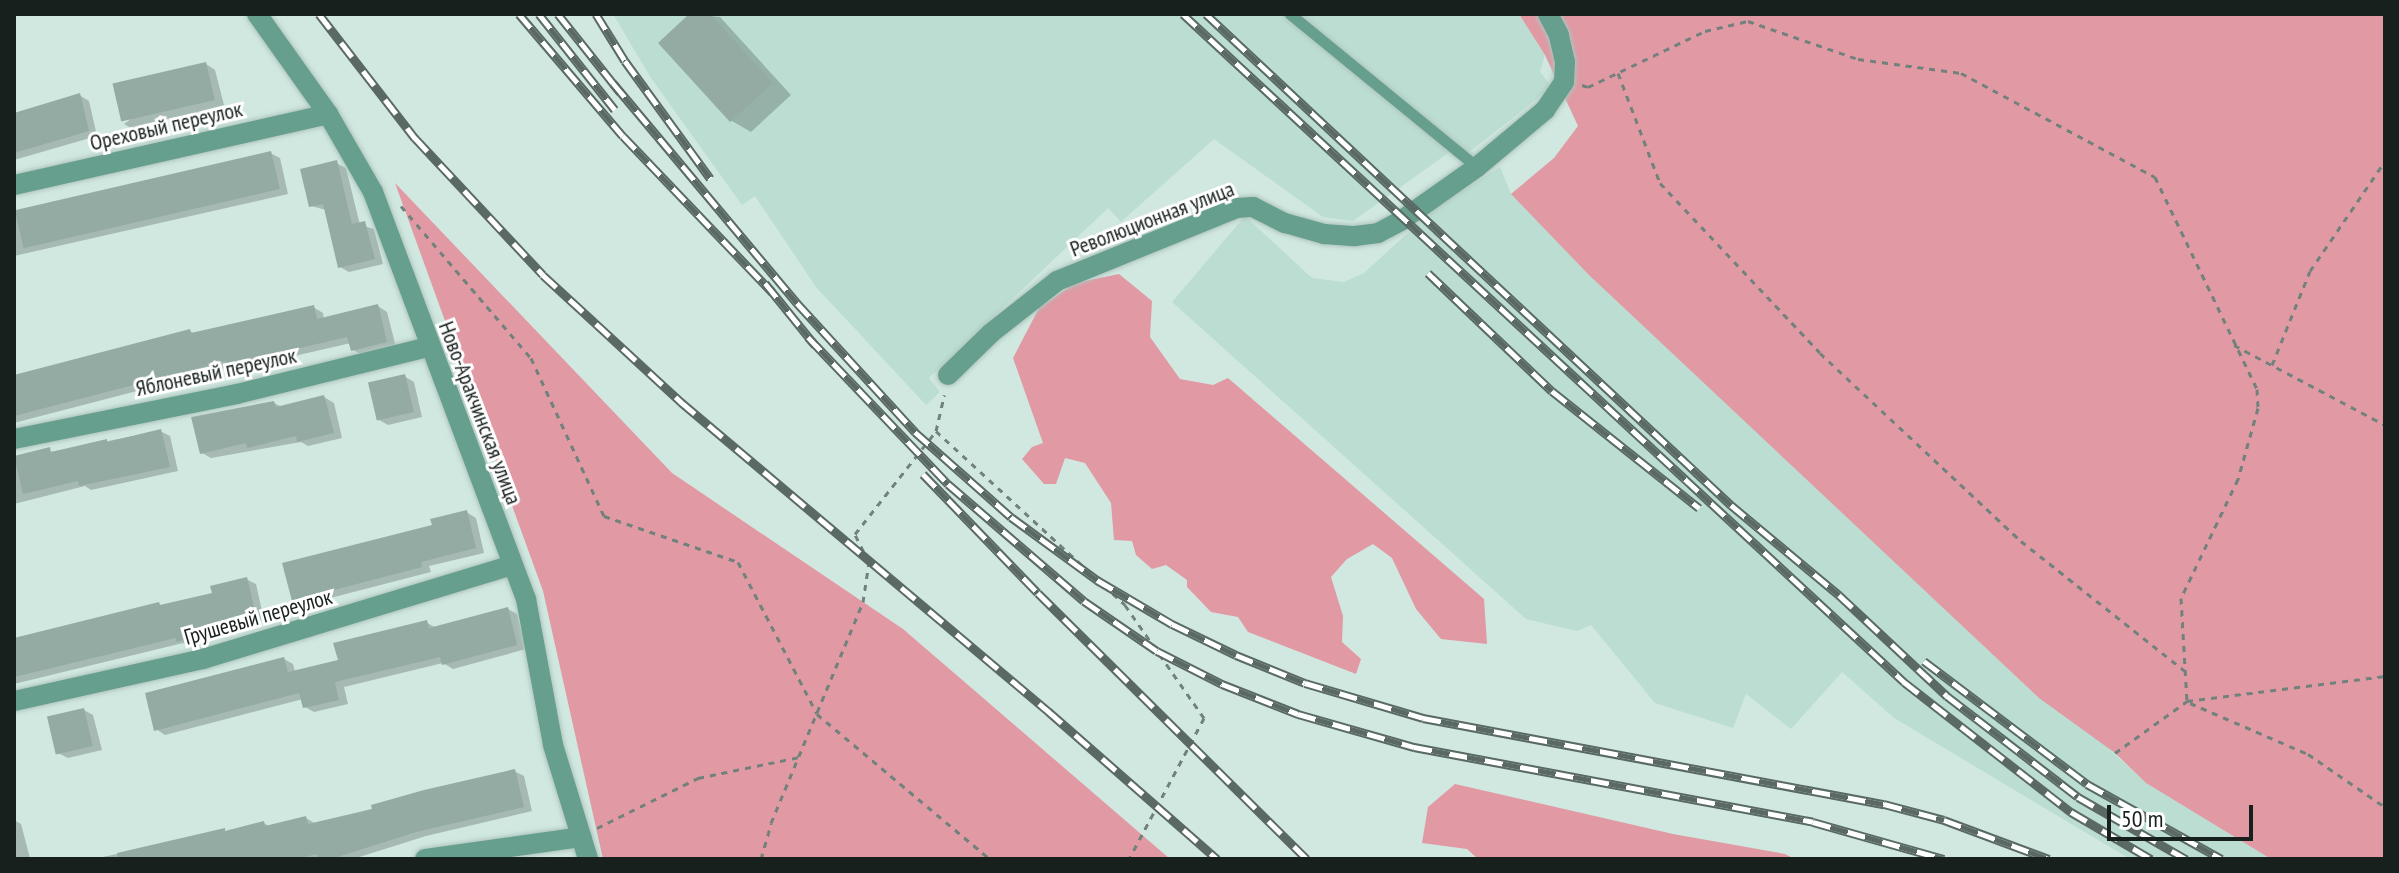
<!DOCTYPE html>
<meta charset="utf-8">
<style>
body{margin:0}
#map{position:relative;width:2399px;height:873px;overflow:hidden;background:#d0e8e0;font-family:"PT Sans Narrow",sans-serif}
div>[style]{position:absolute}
.built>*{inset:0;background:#bcded2}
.forest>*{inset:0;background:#e199a4}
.shadow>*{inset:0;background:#0003}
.building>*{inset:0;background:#94aba3;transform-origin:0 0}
.path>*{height:3px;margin-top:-1.5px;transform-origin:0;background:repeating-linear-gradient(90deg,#71827c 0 6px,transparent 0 12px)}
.roads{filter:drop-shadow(0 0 2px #afc4bd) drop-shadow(0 0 2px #afc4bd)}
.service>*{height:11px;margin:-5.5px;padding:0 5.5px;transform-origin:5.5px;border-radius:5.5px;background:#669f8e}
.minor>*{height:20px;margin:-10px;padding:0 10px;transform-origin:10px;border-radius:10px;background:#669f8e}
.rail>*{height:9px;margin-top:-4.5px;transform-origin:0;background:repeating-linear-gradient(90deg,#fff 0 18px,#5a6964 0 36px);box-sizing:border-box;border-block:2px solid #5a6964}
span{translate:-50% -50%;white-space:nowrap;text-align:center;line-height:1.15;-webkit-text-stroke:6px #fff;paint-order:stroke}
.street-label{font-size:22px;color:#17201d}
.frame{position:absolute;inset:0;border:16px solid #17201d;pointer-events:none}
.scale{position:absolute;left:2107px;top:805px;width:146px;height:36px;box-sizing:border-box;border:4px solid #17201d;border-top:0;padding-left:10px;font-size:24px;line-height:28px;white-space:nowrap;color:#17201d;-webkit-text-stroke:6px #fff;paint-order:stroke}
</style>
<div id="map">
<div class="built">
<div style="clip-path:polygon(613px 14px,1519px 14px,1545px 55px,1540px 72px,1552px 87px,1468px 153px,1458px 146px,1353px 221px,1323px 217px,1214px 139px,1121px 222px,1108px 208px,929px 378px,940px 392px,926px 405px,816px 287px,755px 196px,742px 205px,651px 78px)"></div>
<div style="clip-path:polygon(1500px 167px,1511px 194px,2146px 783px,2271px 859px,2130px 859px,1894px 718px,1842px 672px,1791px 729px,1746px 694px,1733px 728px,1655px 703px,1591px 625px,1577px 631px,1526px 619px,1172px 302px,1245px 216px,1312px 278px,1344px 282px,1364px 273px,1435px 208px)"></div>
</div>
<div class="forest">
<div style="clip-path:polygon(1519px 14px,2385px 14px,2385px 859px,2271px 859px,2146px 783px,2115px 753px,2039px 698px,1589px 275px,1511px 194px,1554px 158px,1578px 126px,1545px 55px)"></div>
<div style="clip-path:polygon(395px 183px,672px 473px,903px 629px,1170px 859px,603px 859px,543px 591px)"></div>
<div style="clip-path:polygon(1119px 274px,1152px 301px,1150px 337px,1180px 379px,1213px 385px,1228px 378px,1484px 599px,1487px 644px,1441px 639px,1416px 609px,1392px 558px,1373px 544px,1347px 559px,1331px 577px,1343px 616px,1342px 642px,1361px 659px,1356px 674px,1248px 632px,1238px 617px,1211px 612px,1187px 587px,1187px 580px,1166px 565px,1152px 569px,1136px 555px,1132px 541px,1114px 540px,1111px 503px,1085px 463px,1065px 458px,1056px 484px,1044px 484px,1022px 459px,1032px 447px,1043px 443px,1013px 358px,1039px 308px,1075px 283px)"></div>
<div style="clip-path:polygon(1455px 784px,1673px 834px,1785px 854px,1795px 859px,1478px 859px,1467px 849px,1422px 843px,1428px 807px)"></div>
</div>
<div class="shadow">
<div style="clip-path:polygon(692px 14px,720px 17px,791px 95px,751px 132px,732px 121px,660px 43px)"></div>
<div style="clip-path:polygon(206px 64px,215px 70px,224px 105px,133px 129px,124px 124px)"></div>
<div style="clip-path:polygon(79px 95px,89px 101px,97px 136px,14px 160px,14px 115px)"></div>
<div style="clip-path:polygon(270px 153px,280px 158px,288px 194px,14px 256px,14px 213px)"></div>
<div style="clip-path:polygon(336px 163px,346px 168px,360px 225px,374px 229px,383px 264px,349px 272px,340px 267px,326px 210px,311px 206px)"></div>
<div style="clip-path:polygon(378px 306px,387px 312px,396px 347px,362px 355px,353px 350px,351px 343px,238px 369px,233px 366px,14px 423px,14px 378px,190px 331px,195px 334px,313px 307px,323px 313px,324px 320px)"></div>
<div style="clip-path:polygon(404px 376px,414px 382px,422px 417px,388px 425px,379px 420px)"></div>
<div style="clip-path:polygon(324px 397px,334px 403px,342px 438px,308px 446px,301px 442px,211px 458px,202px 453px,274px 403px,282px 407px)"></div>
<div style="clip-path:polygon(160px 431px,170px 436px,178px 471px,91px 490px,85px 486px,14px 504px,14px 459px)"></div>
<div style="clip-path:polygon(466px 512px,476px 518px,484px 553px,429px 566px,431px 572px,303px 605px,293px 600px)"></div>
<div style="clip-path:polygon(246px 579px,256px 584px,264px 620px,220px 630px,221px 638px,188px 646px,183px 643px,14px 684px,14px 639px,159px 604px,164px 607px,214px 594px)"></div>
<div style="clip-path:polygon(508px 609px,517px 614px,526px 649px,453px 669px,443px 663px,344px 687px,348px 704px,314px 712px,305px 707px,303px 699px,165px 735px,156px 729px,284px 659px,293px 664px,295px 672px,340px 661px,426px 622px,436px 628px)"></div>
<div style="clip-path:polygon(84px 710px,93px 715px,102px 750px,68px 758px,58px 753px)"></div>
<div style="clip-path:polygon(514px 771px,524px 776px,532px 811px,426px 836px,353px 859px,93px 859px,264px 823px,270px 827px,306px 818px,316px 824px)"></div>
<div style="clip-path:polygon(14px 820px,21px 824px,30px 858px,14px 859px)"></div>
</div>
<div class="building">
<div style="clip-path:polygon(689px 14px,710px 14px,773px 83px,730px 122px,658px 43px)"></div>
<div style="left:206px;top:62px;width:39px;height:96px;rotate:77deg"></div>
<div style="clip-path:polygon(80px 93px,89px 131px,14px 153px,14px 113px)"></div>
<div style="left:271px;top:151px;width:39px;height:263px;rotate:77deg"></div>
<div style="clip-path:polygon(337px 160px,352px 224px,365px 221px,375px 259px,338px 268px,323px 204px,309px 207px,300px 169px)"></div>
<div style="clip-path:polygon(378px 304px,387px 342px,351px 351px,347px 337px,227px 365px,226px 361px,14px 416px,14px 375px,190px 329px,191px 333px,314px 305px,317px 319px)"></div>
<div style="left:405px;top:374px;width:39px;height:38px;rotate:77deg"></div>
<div style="clip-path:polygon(324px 395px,334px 433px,297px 442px,296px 436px,247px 448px,246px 443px,200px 454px,191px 417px,274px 401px,276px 407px)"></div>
<div style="clip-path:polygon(161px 429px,170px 467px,79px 486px,78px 481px,23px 494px,14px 456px,50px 447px,51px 452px,107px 439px,107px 442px)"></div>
<div style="clip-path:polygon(467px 510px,476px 548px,421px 562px,422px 567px,292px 601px,282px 563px,432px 525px,430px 519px)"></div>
<div style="clip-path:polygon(247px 577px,256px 615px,211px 626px,213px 633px,176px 642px,176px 638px,14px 677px,14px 638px,159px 602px,160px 605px,212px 593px,210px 586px)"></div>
<div style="clip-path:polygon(508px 607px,517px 645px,442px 665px,440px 657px,335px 682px,339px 700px,303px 708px,299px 693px,154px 731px,145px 693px,284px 657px,288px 672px,338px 660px,333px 643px,427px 620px,429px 628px)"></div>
<div style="left:84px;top:708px;width:39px;height:38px;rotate:77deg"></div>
<div style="clip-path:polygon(515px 769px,524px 807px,416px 832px,331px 859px,318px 859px,317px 854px,296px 859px,118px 859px,117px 853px,225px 828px,225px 831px,264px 821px,265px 826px,306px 816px,308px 824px,372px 809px,371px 805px,424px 790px)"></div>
</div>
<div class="path">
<div style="left:1618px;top:73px;width:118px;rotate:69.1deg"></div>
<div style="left:1660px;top:183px;width:233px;rotate:46.7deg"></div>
<div style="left:1820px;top:353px;width:275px;rotate:43.1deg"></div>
<div style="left:2021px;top:541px;width:209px;rotate:38.4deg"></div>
<div style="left:1582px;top:85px;width:6px;rotate:18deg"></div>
<div style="left:1588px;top:87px;width:130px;rotate:-25.6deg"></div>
<div style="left:1705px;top:31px;width:44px;rotate:-13.1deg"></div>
<div style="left:1748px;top:21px;width:116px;rotate:19.1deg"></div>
<div style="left:1858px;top:59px;width:104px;rotate:7.7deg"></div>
<div style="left:1961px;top:73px;width:220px;rotate:28.2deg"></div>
<div style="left:2155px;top:177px;width:235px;rotate:64.3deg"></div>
<div style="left:2257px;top:389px;width:19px;rotate:87deg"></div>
<div style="left:2258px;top:408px;width:74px;rotate:105.7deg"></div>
<div style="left:2238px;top:479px;width:132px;rotate:115.6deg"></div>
<div style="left:2181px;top:598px;width:103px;rotate:86.7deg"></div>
<div style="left:401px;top:206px;width:200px;rotate:49.5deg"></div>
<div style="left:531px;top:358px;width:174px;rotate:65.2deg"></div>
<div style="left:604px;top:516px;width:142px;rotate:18.9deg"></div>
<div style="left:738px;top:562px;width:171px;rotate:62.5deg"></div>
<div style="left:817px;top:714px;width:226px;rotate:40deg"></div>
<div style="left:2234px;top:345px;width:171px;rotate:27.9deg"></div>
<div style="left:2272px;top:365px;width:101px;rotate:-68deg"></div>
<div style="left:2310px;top:271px;width:133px;rotate:-55.7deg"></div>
<div style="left:936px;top:431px;width:257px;rotate:42.6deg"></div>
<div style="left:1125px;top:605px;width:138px;rotate:55deg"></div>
<div style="left:1204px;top:718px;width:160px;rotate:118deg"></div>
<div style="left:2190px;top:703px;width:129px;rotate:23.4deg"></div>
<div style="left:2308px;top:754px;width:93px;rotate:34.5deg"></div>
<div style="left:2115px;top:753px;width:89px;rotate:-35.8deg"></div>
<div style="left:2187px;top:701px;width:200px;rotate:-7.2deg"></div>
<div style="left:597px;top:828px;width:113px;rotate:-26.3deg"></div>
<div style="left:698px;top:778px;width:103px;rotate:-11.7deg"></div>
<div style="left:761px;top:859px;width:37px;rotate:-74deg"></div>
<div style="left:771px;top:823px;width:239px;rotate:-67.4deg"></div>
<div style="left:863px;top:602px;width:40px;rotate:-81.5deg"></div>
<div style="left:869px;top:562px;width:31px;rotate:-117deg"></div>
<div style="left:855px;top:534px;width:131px;rotate:-51.8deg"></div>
<div style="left:936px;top:431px;width:37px;rotate:-77deg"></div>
</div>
<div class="roads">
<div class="service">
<div style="left:1290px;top:14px;width:242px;rotate:39.3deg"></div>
</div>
<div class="minor">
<div style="left:257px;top:14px;width:123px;rotate:54.6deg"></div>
<div style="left:328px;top:114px;width:90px;rotate:60deg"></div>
<div style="left:373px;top:192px;width:435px;rotate:69.4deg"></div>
<div style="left:526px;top:599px;width:148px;rotate:79.5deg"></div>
<div style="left:553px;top:745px;width:119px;rotate:72.9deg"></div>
<div style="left:14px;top:185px;width:322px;rotate:-12.7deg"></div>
<div style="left:948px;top:375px;width:60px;rotate:-44.3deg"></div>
<div style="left:991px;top:333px;width:84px;rotate:-38.2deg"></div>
<div style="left:1057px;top:281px;width:194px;rotate:-22.1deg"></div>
<div style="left:1237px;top:208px;width:16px;rotate:-4deg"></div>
<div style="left:1253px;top:207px;width:36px;rotate:27deg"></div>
<div style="left:1285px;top:223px;width:41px;rotate:15.8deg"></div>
<div style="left:1324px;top:234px;width:31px;rotate:4deg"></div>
<div style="left:1355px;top:236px;width:23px;rotate:-7deg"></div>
<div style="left:1378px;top:233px;width:27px;rotate:-28deg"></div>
<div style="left:1402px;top:220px;width:92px;rotate:-35.2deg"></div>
<div style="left:1477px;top:167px;width:89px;rotate:-40deg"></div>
<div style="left:1545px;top:110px;width:34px;rotate:-56deg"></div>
<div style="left:1564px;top:82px;width:20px;rotate:-87deg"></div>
<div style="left:1565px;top:62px;width:28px;rotate:-103deg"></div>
<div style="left:1559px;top:35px;width:24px;rotate:-118deg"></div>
<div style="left:14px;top:439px;width:227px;rotate:-11.4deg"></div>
<div style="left:237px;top:394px;width:197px;rotate:-13.8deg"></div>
<div style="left:14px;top:701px;width:194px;rotate:-12.5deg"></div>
<div style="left:203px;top:659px;width:323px;rotate:-16.9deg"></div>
<div style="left:425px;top:859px;width:158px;rotate:-8deg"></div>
</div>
</div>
<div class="rail">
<div style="left:319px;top:14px;width:157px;rotate:52.3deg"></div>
<div style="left:415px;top:138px;width:187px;rotate:46.9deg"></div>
<div style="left:543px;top:275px;width:188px;rotate:42.6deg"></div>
<div style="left:681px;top:402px;width:480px;rotate:40.1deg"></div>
<div style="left:1048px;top:711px;width:225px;rotate:41.2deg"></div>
<div style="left:519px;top:14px;width:160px;rotate:49.6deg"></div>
<div style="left:623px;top:136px;width:216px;rotate:46.3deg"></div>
<div style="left:539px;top:14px;width:122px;rotate:51.6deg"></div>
<div style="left:558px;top:14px;width:100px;rotate:51.5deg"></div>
<div style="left:596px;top:14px;width:55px;rotate:58.3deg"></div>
<div style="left:625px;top:61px;width:145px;rotate:54deg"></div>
<div style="left:1183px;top:14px;width:983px;rotate:42.81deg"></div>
<div style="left:1904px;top:682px;width:212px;rotate:37.9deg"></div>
<div style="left:2071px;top:812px;width:93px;rotate:30.4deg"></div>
<div style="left:1206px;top:14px;width:719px;rotate:43.08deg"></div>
<div style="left:1731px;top:505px;width:141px;rotate:39.8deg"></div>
<div style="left:1839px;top:595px;width:148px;rotate:43.1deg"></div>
<div style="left:1947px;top:696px;width:165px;rotate:37.6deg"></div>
<div style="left:2078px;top:797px;width:125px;rotate:29.9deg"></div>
<div style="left:613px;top:83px;width:287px;rotate:50.1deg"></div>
<div style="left:797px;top:303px;width:175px;rotate:47.5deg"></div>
<div style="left:915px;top:432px;width:128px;rotate:41.5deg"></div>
<div style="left:1011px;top:517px;width:107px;rotate:36.2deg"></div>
<div style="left:1097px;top:580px;width:87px;rotate:30.4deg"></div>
<div style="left:1172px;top:624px;width:71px;rotate:25.8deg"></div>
<div style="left:1236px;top:655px;width:74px;rotate:22.1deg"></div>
<div style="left:1305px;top:683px;width:123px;rotate:16.5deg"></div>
<div style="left:1423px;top:718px;width:469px;rotate:10.6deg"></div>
<div style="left:1884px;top:804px;width:62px;rotate:14.9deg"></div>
<div style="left:1944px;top:820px;width:112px;rotate:20.4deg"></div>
<div style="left:1428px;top:273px;width:171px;rotate:43.6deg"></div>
<div style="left:1552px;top:391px;width:188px;rotate:38.5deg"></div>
<div style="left:765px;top:283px;width:80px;rotate:51.1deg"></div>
<div style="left:808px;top:337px;width:203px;rotate:46.4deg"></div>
<div style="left:948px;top:484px;width:179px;rotate:40.7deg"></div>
<div style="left:1084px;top:601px;width:88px;rotate:34.4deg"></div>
<div style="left:1157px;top:651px;width:73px;rotate:26.9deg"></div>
<div style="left:1222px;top:684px;width:82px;rotate:21.5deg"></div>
<div style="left:1298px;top:714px;width:121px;rotate:15.9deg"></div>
<div style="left:1414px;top:747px;width:406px;rotate:10.6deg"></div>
<div style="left:1813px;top:822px;width:136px;rotate:15.8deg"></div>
<div style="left:923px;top:474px;width:165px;rotate:46deg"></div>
<div style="left:1038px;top:593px;width:378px;rotate:44.7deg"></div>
<div style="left:1924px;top:661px;width:204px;rotate:37deg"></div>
<div style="left:2087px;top:784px;width:154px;rotate:29.1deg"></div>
</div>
<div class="street-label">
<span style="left:166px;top:126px;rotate:-13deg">Ореховый переулок</span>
<span style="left:1152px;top:219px;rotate:-21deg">Революционная улица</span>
<span style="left:216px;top:372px;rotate:-12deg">Яблоневый переулок</span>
<span style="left:480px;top:413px;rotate:69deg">Ново-Аракчинская улица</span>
<span style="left:258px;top:617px;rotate:-16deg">Грушевый переулок</span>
</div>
<div class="frame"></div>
<div class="scale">50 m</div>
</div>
